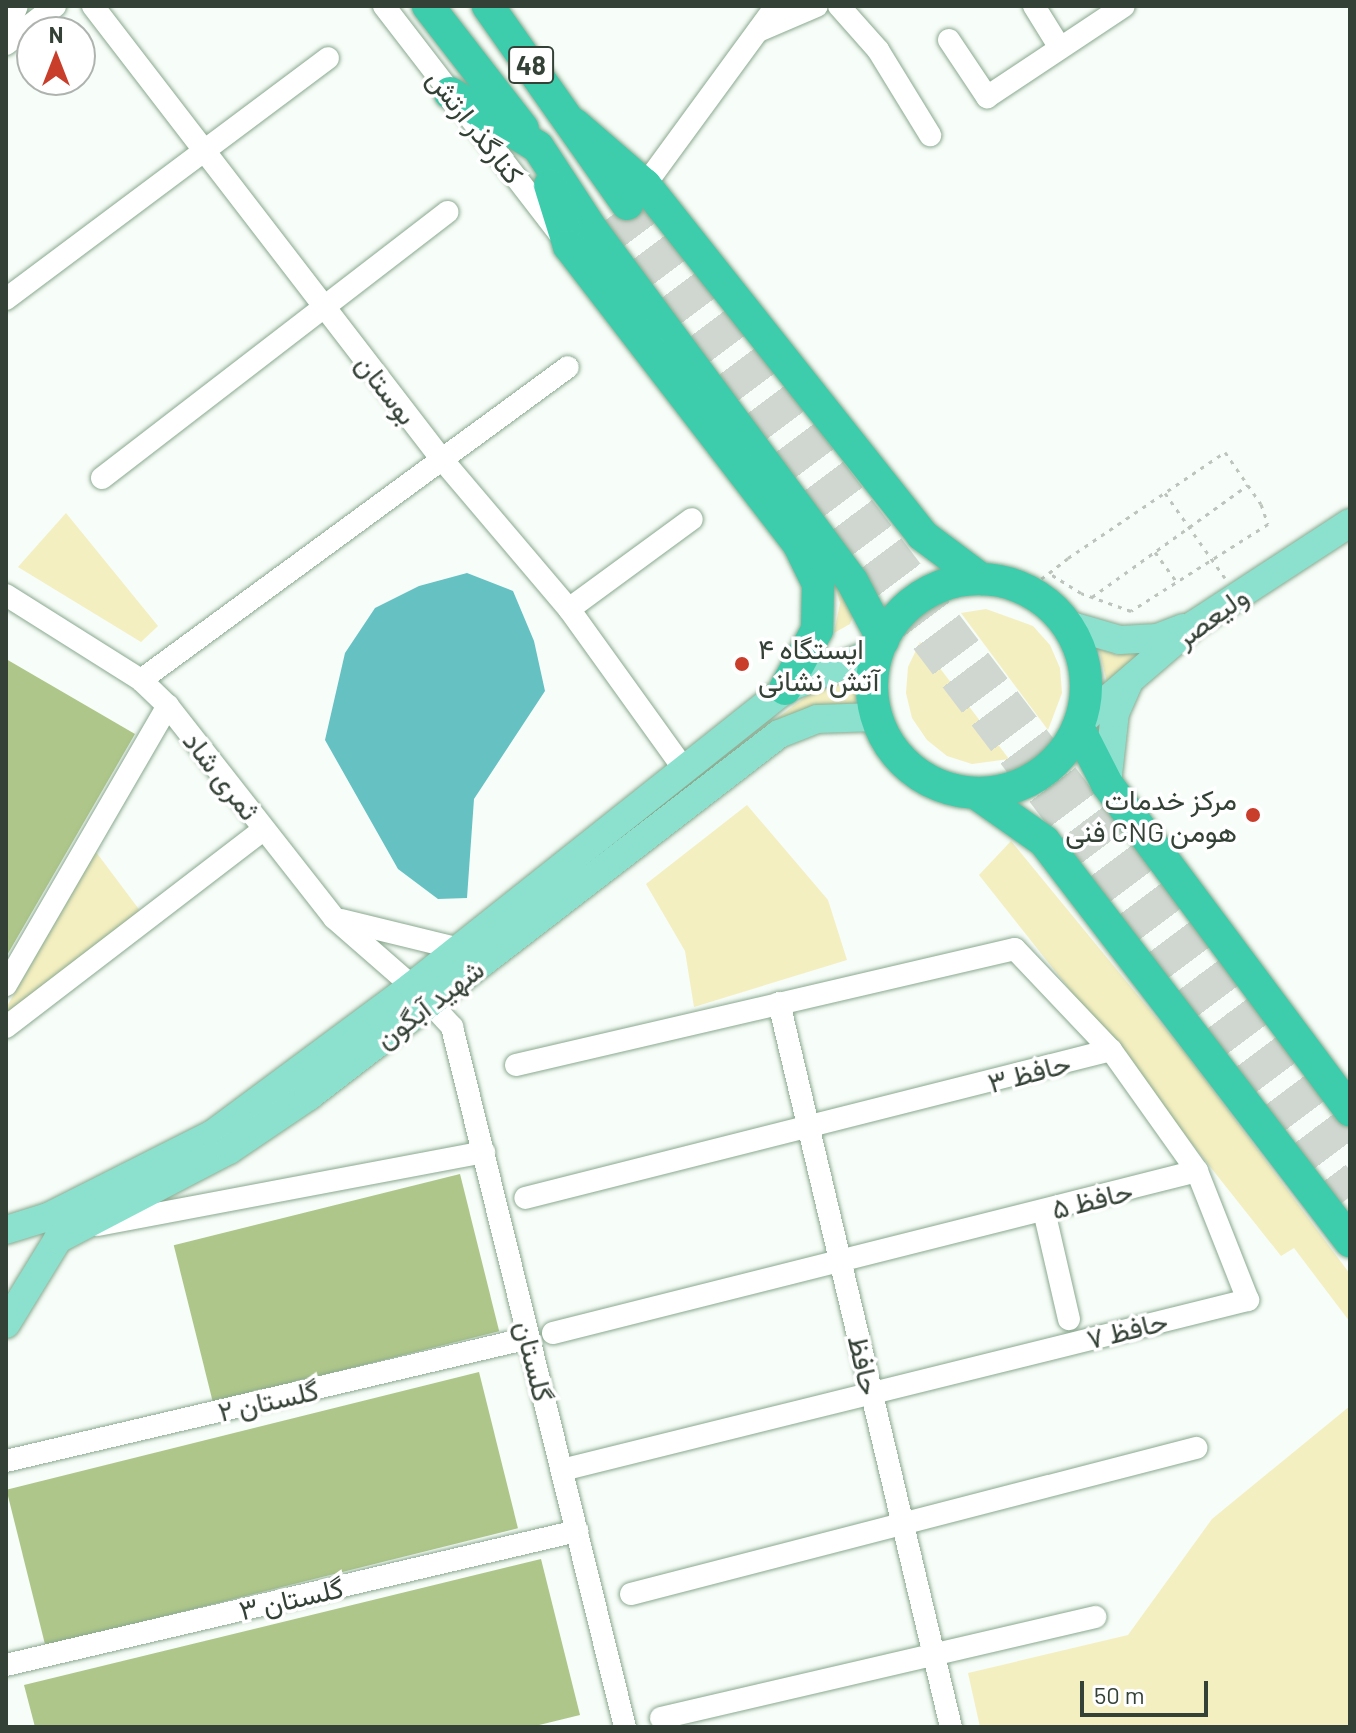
<!DOCTYPE html>
<meta charset="utf-8">
<style>
body{margin:0}
#map{position:relative;width:1356px;height:1733px;overflow:hidden;background:#f7fdf8;font-family:Barlow,Vazirmatn,sans-serif}
div>[style]{position:absolute}
.green>*{inset:0;background:#f4efc0}
.water>*{inset:0;background:#66c1c3}
.building>*{inset:0;background:#aec689;transform-origin:0 0}
.highway-tunnel>*{height:32px;margin-top:-16px;transform-origin:0;background:repeating-linear-gradient(90deg,#d0d7d1 0 32px,transparent 0 48px)}
.path>*{height:3px;margin-top:-1.5px;transform-origin:0;background:repeating-linear-gradient(90deg,#bcc4bd 0 4px,transparent 0 10px)}
.roads{filter:drop-shadow(0 0 2px #8aa98f) drop-shadow(0 0 2px #8aa98f)}
.minor>*{height:22px;margin:-11px;padding:0 11px;transform-origin:11px;border-radius:11px;background:#fff}
.major>*{height:28px;margin:-14px;padding:0 14px;transform-origin:14px;border-radius:14px;background:#8be1cd}
.highway>*{height:32px;margin:-16px;padding:0 16px;transform-origin:16px;border-radius:16px;background:#3dcdac}
.highway>.ring{margin:-16px;padding:0;box-sizing:content-box;background:none;border:32px solid #3dcdac;border-radius:50%}
.dots>*{width:22px;height:22px;translate:-50% -50%;box-sizing:border-box;border:4px solid #fff;border-radius:50%}
span{translate:-50% -50%;white-space:nowrap;text-align:center;line-height:1.15;-webkit-text-stroke:7px #fff;paint-order:stroke}
.shield-label span{padding:2px 6px;background:#fff;border:2px solid;border-radius:6px;-webkit-text-stroke-width:0}
.shield-label{font-size:26px;color:#344136;font-weight:700}
.street-label{font-size:28px;color:#344136}
.poi-label{font-size:28px;color:#344136}
.left{translate:0 -50%;text-align:left}
.right{translate:-100% -50%;text-align:right}
.frame{position:absolute;inset:0;border:8px solid #344136;pointer-events:none}
.north{position:absolute;left:16px;top:16px;width:80px;height:80px;box-sizing:border-box;background:#fff;border:2px solid #aeb3af;border-radius:50%;rotate:0deg;font-size:22px;font-weight:700;line-height:32px;text-align:center;color:#344136}
.north::after{content:'';display:block;margin:auto;width:28px;height:36px;background:#c93d2b;clip-path:polygon(50% 0,100% 100%,50% 72%,0 100%)}
.scale{position:absolute;left:1080px;top:1681px;width:128px;height:36px;box-sizing:border-box;border:4px solid #344136;border-top:0;padding-left:10px;font-size:24px;line-height:28px;white-space:nowrap;color:#344136;-webkit-text-stroke:6px #fff;paint-order:stroke}
</style>
<div id="map">
<div class="green">
<div style="clip-path:polygon(66px 513px,158px 626px,141px 642px,18px 567px)"></div>
<div style="clip-path:polygon(834px 580px,854px 613px,850px 624px,834px 633px,840px 603px)"></div>
<div style="clip-path:polygon(986px 609px,1033px 626px,1050px 645px,1060px 668px,1062px 693px,1048px 730px,961px 613px)"></div>
<div style="clip-path:polygon(920px 642px,1009px 759px,972px 764px,947px 756px,927px 740px,912px 718px,906px 693px,908px 667px)"></div>
<div style="clip-path:polygon(1160px 645px,1107px 683px,1099px 649px,1117px 655px)"></div>
<div style="clip-path:polygon(860px 666px,855px 704px,728px 755px,812px 692px)"></div>
<div style="clip-path:polygon(747px 805px,828px 900px,847px 960px,694px 1007px,685px 951px,646px 884px)"></div>
<div style="clip-path:polygon(1011px 841px,1186px 1054px,1350px 1274px,1350px 1322px,1294px 1248px,1281px 1256px,979px 875px)"></div>
<div style="clip-path:polygon(96px 852px,141px 912px,6px 1014px,6px 1008px)"></div>
<div style="clip-path:polygon(1350px 1406px,1350px 1727px,980px 1727px,968px 1673px,1128px 1635px,1212px 1519px)"></div>
</div>
<div class="water">
<div style="clip-path:polygon(467px 573px,513px 591px,534px 641px,545px 691px,474px 799px,467px 898px,438px 899px,398px 869px,325px 740px,345px 653px,375px 608px,419px 586px)"></div>
</div>
<div class="building">
<div style="clip-path:polygon(6px 659px,135px 734px,6px 957px)"></div>
<div style="left:460px;top:1174px;width:162px;height:295px;rotate:76deg"></div>
<div style="left:479px;top:1372px;width:161px;height:487px;rotate:76deg"></div>
<div style="clip-path:polygon(541px 1559px,580px 1715px,531px 1727px,35px 1727px,24px 1685px)"></div>
</div>
<div class="highway-tunnel">
<div style="left:627px;top:204px;width:1195px;rotate:52.76deg"></div>
<div style="left:607px;top:219px;width:1228px;rotate:52.78deg"></div>
</div>
<div class="path">
<div style="left:1165px;top:493px;width:104px;rotate:54.8deg"></div>
<div style="left:1155px;top:552px;width:36px;rotate:54deg"></div>
<div style="left:1025px;top:590px;width:29px;rotate:-35deg"></div>
<div style="left:1049px;top:573px;width:24px;rotate:-38deg"></div>
<div style="left:1068px;top:558px;width:189px;rotate:-34deg"></div>
<div style="left:1225px;top:452px;width:63px;rotate:55.3deg"></div>
<div style="left:1261px;top:504px;width:21px;rotate:71deg"></div>
<div style="left:1268px;top:524px;width:162px;rotate:147.6deg"></div>
<div style="left:1131px;top:611px;width:53px;rotate:-160.2deg"></div>
<div style="left:1081px;top:593px;width:38px;rotate:-148deg"></div>
<div style="left:1092px;top:597px;width:192px;rotate:-35.7deg"></div>
</div>
<div class="roads">
<div class="minor">
<div style="left:93px;top:6px;width:569px;rotate:52.43deg"></div>
<div style="left:440px;top:457px;width:199px;rotate:49.7deg"></div>
<div style="left:569px;top:609px;width:197px;rotate:54.3deg"></div>
<div style="left:384px;top:6px;width:287px;rotate:52.4deg"></div>
<div style="left:839px;top:6px;width:59px;rotate:48.4deg"></div>
<div style="left:878px;top:50px;width:100px;rotate:58.5deg"></div>
<div style="left:1034px;top:6px;width:49px;rotate:58.2deg"></div>
<div style="left:758px;top:31px;width:64px;rotate:-23deg"></div>
<div style="left:6px;top:34px;width:30px;rotate:-69deg"></div>
<div style="left:949px;top:40px;width:69px;rotate:56.3deg"></div>
<div style="left:987px;top:97px;width:164px;rotate:-33.6deg"></div>
<div style="left:6px;top:44px;width:62px;rotate:-37.8deg"></div>
<div style="left:645px;top:185px;width:222px;rotate:-53.8deg"></div>
<div style="left:6px;top:299px;width:402px;rotate:-36.8deg"></div>
<div style="left:102px;top:478px;width:436px;rotate:-37.6deg"></div>
<div style="left:6px;top:595px;width:160px;rotate:32.2deg"></div>
<div style="left:141px;top:680px;width:37px;rotate:44deg"></div>
<div style="left:168px;top:706px;width:269px;rotate:51.9deg"></div>
<div style="left:334px;top:918px;width:103px;rotate:41.1deg"></div>
<div style="left:569px;top:609px;width:152px;rotate:-36.2deg"></div>
<div style="left:141px;top:680px;width:529px;rotate:-36.24deg"></div>
<div style="left:341px;top:920px;width:118px;rotate:13.7deg"></div>
<div style="left:6px;top:985px;width:323px;rotate:-59.9deg"></div>
<div style="left:430px;top:1003px;width:33px;rotate:47deg"></div>
<div style="left:452px;top:1027px;width:721px;rotate:76.12deg"></div>
<div style="left:779px;top:1003px;width:744px;rotate:76.64deg"></div>
<div style="left:6px;top:1027px;width:325px;rotate:-37.5deg"></div>
<div style="left:516px;top:1065px;width:512px;rotate:-13.09deg"></div>
<div style="left:1015px;top:949px;width:139px;rotate:46.5deg"></div>
<div style="left:1111px;top:1050px;width:604px;rotate:165.83deg"></div>
<div style="left:1044px;top:1211px;width:111px;rotate:77deg"></div>
<div style="left:98px;top:1225px;width:393px;rotate:-10.7deg"></div>
<div style="left:553px;top:1333px;width:664px;rotate:-14.12deg"></div>
<div style="left:1197px;top:1171px;width:148px;rotate:-125.4deg"></div>
<div style="left:6px;top:1461px;width:537px;rotate:-13.23deg"></div>
<div style="left:562px;top:1470px;width:707px;rotate:-13.92deg"></div>
<div style="left:1248px;top:1300px;width:139px;rotate:-111.6deg"></div>
<div style="left:631px;top:1594px;width:584px;rotate:-14.49deg"></div>
<div style="left:6px;top:1665px;width:587px;rotate:-13.21deg"></div>
<div style="left:661px;top:1718px;width:446px;rotate:-13.1deg"></div>
</div>
<div class="major">
<div style="left:1068px;top:625px;width:54px;rotate:16.1deg"></div>
<div style="left:1120px;top:640px;width:37px;rotate:-3deg"></div>
<div style="left:1157px;top:638px;width:28px;rotate:-21deg"></div>
<div style="left:1081px;top:722px;width:150px;rotate:-40.7deg"></div>
<div style="left:1195px;top:624px;width:185px;rotate:-33.1deg"></div>
<div style="left:1107px;top:784px;width:71px;rotate:-83.6deg"></div>
<div style="left:1115px;top:713px;width:32px;rotate:-66deg"></div>
<div style="left:6px;top:1230px;width:44px;rotate:-17.2deg"></div>
<div style="left:48px;top:1217px;width:185px;rotate:-26.7deg"></div>
<div style="left:213px;top:1134px;width:248px;rotate:-36.6deg"></div>
<div style="left:412px;top:986px;width:477px;rotate:-38.5deg"></div>
<div style="left:785px;top:689px;width:100px;rotate:-22.4deg"></div>
<div style="left:6px;top:1324px;width:100px;rotate:-58.5deg"></div>
<div style="left:58px;top:1239px;width:193px;rotate:-27.5deg"></div>
<div style="left:229px;top:1150px;width:97px;rotate:-34deg"></div>
<div style="left:309px;top:1096px;width:593px;rotate:-37.6deg"></div>
<div style="left:779px;top:734px;width:41px;rotate:-21.5deg"></div>
<div style="left:817px;top:719px;width:59px;rotate:-1.9deg"></div>
</div>
<div class="highway">
<div style="left:428px;top:6px;width:155px;rotate:52.3deg"></div>
<div style="left:488px;top:6px;width:242px;rotate:54.9deg"></div>
<div style="left:450px;top:93px;width:103px;rotate:31.5deg"></div>
<div style="left:538px;top:147px;width:100px;rotate:56.8deg"></div>
<div style="left:593px;top:231px;width:435px;rotate:53.5deg"></div>
<div style="left:852px;top:581px;width:67px;rotate:62.3deg"></div>
<div style="left:574px;top:124px;width:94px;rotate:40.7deg"></div>
<div style="left:645px;top:185px;width:446px;rotate:51.6deg"></div>
<div style="left:922px;top:535px;width:74px;rotate:36.7deg"></div>
<div style="left:550px;top:185px;width:64px;rotate:72.7deg"></div>
<div style="left:569px;top:246px;width:375px;rotate:52.4deg"></div>
<div style="left:798px;top:543px;width:46px;rotate:64deg"></div>
<div style="left:818px;top:584px;width:46px;rotate:91.2deg"></div>
<div style="left:817px;top:630px;width:67px;rotate:118.5deg"></div>
<div class="ring" style="left:872px;top:579px;width:182px;height:182px"></div>
<div style="left:1078px;top:727px;width:64px;rotate:63deg"></div>
<div style="left:1107px;top:784px;width:407px;rotate:53.3deg"></div>
<div style="left:977px;top:794px;width:82px;rotate:35deg"></div>
<div style="left:1044px;top:841px;width:504px;rotate:52.58deg"></div>
</div>
</div>
<div class="dots">
<div style="left:742px;top:664px;background:#c93d2b"></div>
<div style="left:1253px;top:815px;background:#c93d2b"></div>
</div>
<div class="shield-label">
<span style="left:531px;top:65px">48</span>
</div>
<div class="street-label">
<span style="left:476px;top:126px;rotate:52deg">کنارگذر ارتش</span>
<span style="left:387px;top:389px;rotate:52deg">بوستان</span>
<span style="left:1211px;top:616px;rotate:-36deg">ولیعصر</span>
<span style="left:222px;top:775px;rotate:52deg">ثمری شاد</span>
<span style="left:429px;top:1003px;rotate:-37deg">شهید آبگون</span>
<span style="left:1029px;top:1072px;rotate:-15deg">حافظ ۳</span>
<span style="left:1092px;top:1199px;rotate:-14deg">حافظ ۵</span>
<span style="left:1127px;top:1329px;rotate:-14deg">حافظ ۷</span>
<span style="left:535px;top:1361px;rotate:76deg">گلستان</span>
<span style="left:865px;top:1365px;rotate:77deg">حافظ</span>
<span style="left:268px;top:1400px;rotate:-13deg">گلستان ۲</span>
<span style="left:291px;top:1598px;rotate:-13deg">گلستان ۳</span>
</div>
<div class="poi-label">
<span class="left" style="left:758px;top:664px">ایستگاه ۴<br>آتش نشانی</span>
<span class="right" style="left:1237px;top:815px">مرکز خدمات<br>فنی CNG هومن</span>
</div>
<div class="frame"></div>
<div class="north">N</div>
<div class="scale">50 m</div>
</div>
